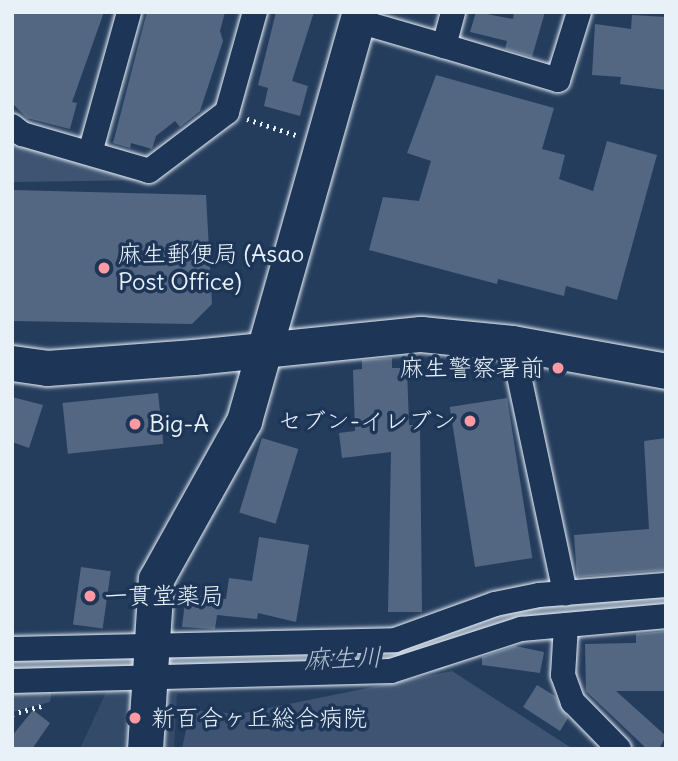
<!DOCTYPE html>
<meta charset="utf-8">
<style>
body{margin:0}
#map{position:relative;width:678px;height:761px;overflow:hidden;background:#253d5d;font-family:Delius,"Klee One",sans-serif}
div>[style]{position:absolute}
.built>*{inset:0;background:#334a68}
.green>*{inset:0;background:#3e5472}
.river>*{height:40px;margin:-20px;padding:0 20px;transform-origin:20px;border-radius:20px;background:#657890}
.building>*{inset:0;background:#536782;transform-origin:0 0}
.path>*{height:4.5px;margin-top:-2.25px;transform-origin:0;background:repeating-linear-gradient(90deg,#e8f1f8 0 2px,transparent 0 7px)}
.roads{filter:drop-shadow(0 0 2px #e8f1f8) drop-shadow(0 0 2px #e8f1f8)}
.street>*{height:24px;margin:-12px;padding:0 12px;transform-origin:12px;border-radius:12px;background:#1d3557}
.secondary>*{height:35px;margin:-17.5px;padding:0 17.5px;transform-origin:17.5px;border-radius:17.5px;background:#1d3557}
.dots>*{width:19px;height:19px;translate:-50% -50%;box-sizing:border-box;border:4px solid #1d3557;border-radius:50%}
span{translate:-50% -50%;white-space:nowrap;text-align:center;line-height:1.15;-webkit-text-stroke:7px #1d3557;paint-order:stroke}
.poi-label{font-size:24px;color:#e8f1f8}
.left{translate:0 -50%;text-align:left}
.right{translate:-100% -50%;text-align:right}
.water-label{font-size:26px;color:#b4c1ce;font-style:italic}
.frame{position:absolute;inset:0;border:14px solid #e8f1f8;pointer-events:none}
</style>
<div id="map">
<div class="built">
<div style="clip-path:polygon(120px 688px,133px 694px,177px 693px,174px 749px,80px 749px,107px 690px)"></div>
</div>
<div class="green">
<div style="clip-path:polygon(12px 141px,17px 145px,153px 180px,12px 182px)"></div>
<div style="clip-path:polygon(452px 671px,573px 749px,182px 749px,190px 710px,239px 714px)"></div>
<div style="clip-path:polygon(52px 688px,50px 702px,12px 712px,12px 689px)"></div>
</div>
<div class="river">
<div style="left:12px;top:666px;width:372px;rotate:-1.2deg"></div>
<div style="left:384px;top:658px;width:54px;rotate:-9.6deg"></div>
<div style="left:437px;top:649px;width:64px;rotate:-27deg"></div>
<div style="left:494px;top:620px;width:40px;rotate:-13deg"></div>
<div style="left:533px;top:611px;width:133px;rotate:-3deg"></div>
</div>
<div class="building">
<div style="clip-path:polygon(12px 12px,104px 12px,72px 102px,77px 103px,70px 129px,27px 118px,12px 103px)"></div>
<div style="clip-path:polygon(147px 12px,225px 12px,220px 31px,223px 41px,200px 111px,180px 127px,175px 121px,156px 136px,152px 149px,131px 143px,130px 148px,113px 143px)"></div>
<div style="clip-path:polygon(276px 12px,314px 12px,292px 81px,308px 86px,300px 116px,264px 106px,268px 88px,258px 85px)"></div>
<div style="clip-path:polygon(476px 12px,513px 19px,514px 12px,545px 12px,532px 57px,505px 49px,507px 41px,470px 32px)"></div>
<div style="clip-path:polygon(632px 15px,666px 17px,666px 90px,620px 84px,621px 77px,592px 75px,595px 24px,631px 29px)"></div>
<div style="clip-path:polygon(436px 75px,554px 108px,542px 149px,565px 155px,559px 179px,593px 191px,607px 141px,657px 155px,617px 300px,566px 286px,564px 296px,498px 279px,497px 284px,369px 250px,383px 197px,419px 201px,431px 161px,407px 153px)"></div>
<div style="clip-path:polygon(12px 190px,206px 195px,212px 304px,192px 324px,12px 321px)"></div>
<div style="clip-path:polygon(392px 358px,392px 368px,407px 368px,409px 425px,420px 425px,422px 612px,388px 612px,391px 452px,342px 458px,339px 433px,355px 431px,353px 370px,362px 369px,362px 360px)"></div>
<div style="left:158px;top:393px;width:51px;height:96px;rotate:84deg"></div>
<div style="clip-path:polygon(12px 397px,43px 405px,29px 448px,12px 442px)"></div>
<div style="left:507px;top:398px;width:162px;height:58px;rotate:81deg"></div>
<div style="left:262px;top:438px;width:38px;height:78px;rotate:17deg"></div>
<div style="clip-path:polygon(666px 438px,666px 570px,577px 577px,574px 535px,649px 529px,644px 441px)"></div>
<div style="clip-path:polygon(259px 537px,309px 545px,296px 622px,258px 613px,257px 619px,217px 615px,215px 629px,182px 627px,186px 594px,226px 599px,229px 578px,252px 581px)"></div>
<div style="left:81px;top:567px;width:30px;height:58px;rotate:8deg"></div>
<div style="clip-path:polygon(666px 631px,666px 691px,616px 691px,666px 736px,659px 749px,647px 749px,586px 691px,585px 644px,636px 643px,636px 634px)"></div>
<div style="clip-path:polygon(515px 646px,544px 652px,540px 673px,482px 665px,482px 657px)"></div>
<div style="clip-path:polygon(537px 685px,555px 696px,568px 718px,560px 731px,523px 707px)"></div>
<div style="clip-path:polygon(33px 710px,50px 723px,32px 749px,12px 749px,12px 736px)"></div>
</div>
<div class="path">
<div style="left:247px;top:119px;width:55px;rotate:18.1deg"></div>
<div style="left:12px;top:714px;width:34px;rotate:-15deg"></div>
</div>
<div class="roads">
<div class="street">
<div style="left:358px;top:21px;width:90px;rotate:16.2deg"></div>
<div style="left:444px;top:46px;width:35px;rotate:-75deg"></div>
<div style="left:444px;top:46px;width:119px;rotate:16.6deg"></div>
<div style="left:558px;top:80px;width:71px;rotate:-72.8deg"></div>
<div style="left:12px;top:126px;width:13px;rotate:39deg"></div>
<div style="left:22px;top:134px;width:132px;rotate:16.2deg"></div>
<div style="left:149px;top:171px;width:98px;rotate:-37.1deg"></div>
<div style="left:227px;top:112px;width:104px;rotate:-74.4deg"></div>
<div style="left:90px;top:153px;width:146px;rotate:-74.5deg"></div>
<div style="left:512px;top:343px;width:256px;rotate:78deg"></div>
<div style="left:566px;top:625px;width:50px;rotate:93.4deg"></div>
<div style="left:563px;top:675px;width:29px;rotate:70deg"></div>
<div style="left:573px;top:702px;width:66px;rotate:45.6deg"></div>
<div style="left:12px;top:649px;width:383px;rotate:-1.3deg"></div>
<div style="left:395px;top:640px;width:106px;rotate:-19.8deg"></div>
<div style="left:495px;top:604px;width:45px;rotate:-11.6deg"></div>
<div style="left:539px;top:595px;width:127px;rotate:-4.5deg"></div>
<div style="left:12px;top:681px;width:379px;rotate:-1.5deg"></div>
<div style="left:391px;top:671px;width:137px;rotate:-17.9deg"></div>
<div style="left:521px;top:629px;width:146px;rotate:-5.1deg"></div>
</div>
<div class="secondary">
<div style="left:12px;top:363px;width:35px;rotate:8deg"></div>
<div style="left:47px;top:368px;width:147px;rotate:-4.3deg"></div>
<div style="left:194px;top:357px;width:228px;rotate:-5.8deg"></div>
<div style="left:421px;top:334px;width:91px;rotate:5.6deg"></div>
<div style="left:512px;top:343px;width:157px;rotate:10.3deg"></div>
<div style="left:145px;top:749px;width:170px;rotate:-86.3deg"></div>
<div style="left:156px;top:579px;width:181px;rotate:-60.9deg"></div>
<div style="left:244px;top:421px;width:425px;rotate:-74.2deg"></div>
</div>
</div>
<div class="dots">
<div style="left:104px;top:268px;background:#ff9aa2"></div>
<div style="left:558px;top:368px;background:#ff9aa2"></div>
<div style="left:470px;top:421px;background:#ff9aa2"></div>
<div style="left:135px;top:424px;background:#ff9aa2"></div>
<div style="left:90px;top:596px;background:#ff9aa2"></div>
<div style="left:135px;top:718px;background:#ff9aa2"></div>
</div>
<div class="poi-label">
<span class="left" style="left:118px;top:268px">麻生郵便局 (Asao<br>Post Office)</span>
<span class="right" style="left:544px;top:368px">麻生警察署前</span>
<span class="right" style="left:456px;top:421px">セブン-イレブン</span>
<span class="left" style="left:149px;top:424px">Big-A</span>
<span class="left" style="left:104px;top:596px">一貫堂薬局</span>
<span class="left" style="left:151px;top:718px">新百合ヶ丘総合病院</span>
</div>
<div class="water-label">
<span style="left:343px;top:658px;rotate:-2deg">麻生川</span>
</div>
<div class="frame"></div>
</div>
